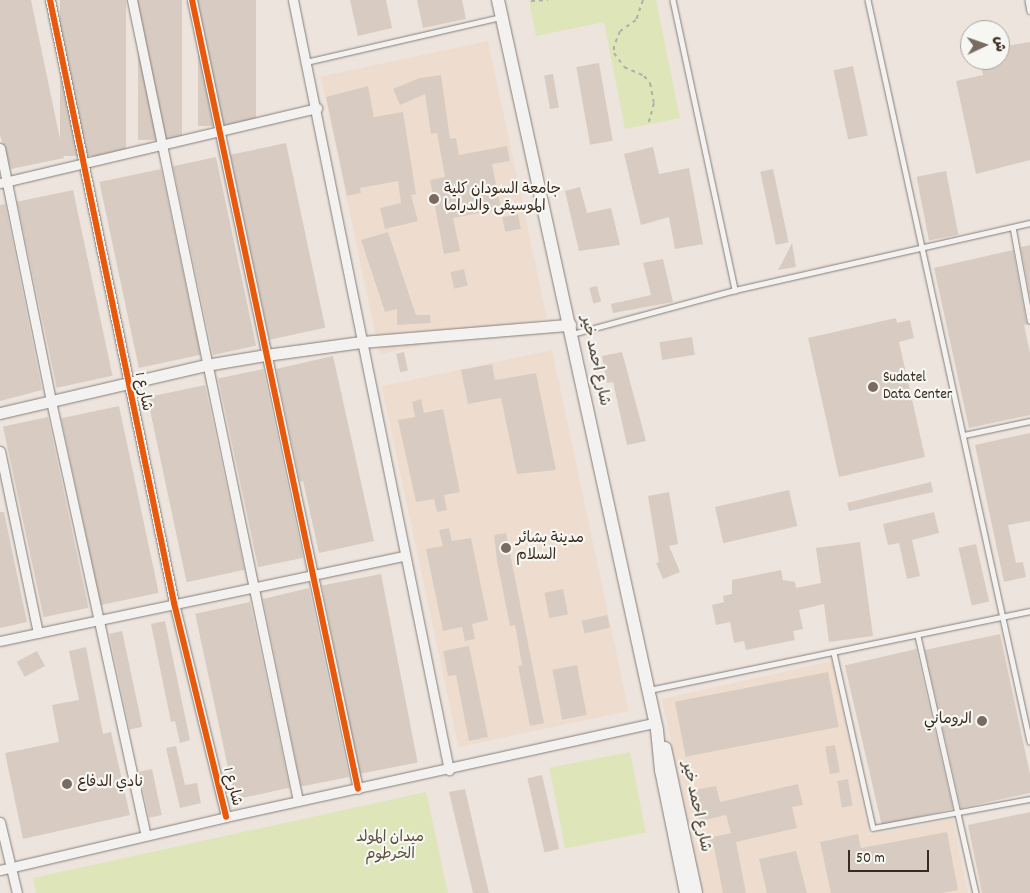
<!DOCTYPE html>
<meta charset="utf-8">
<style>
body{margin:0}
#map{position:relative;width:1030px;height:893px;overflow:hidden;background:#ece4dd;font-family:Dekko,"Playpen Sans Arabic",sans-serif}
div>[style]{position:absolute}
.built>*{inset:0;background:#eeddcf;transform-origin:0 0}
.green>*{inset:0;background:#dee5b8;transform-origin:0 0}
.building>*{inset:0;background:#d8ccc2;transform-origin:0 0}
.path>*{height:2px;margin-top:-1px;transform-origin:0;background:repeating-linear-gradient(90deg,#b0aeab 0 4px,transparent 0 8px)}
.roads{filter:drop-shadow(0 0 1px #867f79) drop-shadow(0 0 1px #867f79)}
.service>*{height:4.5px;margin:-2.25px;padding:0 2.25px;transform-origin:2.25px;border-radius:2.25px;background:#f4f2f0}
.minor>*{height:9px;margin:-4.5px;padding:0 4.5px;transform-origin:4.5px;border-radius:4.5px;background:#f4f2f0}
.tertiary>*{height:11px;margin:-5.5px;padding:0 5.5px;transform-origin:5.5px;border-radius:5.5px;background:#f4f2f0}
.secondary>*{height:12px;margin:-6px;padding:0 6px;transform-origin:6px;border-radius:6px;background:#f4f2f0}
.cycleway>*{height:6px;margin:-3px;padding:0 3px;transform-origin:3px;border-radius:3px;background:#e8590c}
.dots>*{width:14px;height:14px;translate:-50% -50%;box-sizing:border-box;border:2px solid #f6f6f2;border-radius:50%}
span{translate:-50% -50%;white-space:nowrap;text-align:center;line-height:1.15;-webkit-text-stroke:4.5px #f6f6f2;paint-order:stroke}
.poi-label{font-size:15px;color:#3b2a1e}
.left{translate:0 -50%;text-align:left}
.right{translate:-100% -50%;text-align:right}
.street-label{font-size:15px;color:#3b2a1e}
.park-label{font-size:15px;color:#594f37}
.north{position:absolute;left:960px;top:20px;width:50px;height:50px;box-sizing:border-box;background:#f6f6f2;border:1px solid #aba49d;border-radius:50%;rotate:87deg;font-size:14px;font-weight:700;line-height:20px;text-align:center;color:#3b2a1e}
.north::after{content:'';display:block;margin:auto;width:18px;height:22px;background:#796b61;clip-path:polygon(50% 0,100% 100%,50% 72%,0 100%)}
.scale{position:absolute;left:848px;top:850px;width:81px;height:22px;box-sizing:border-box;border:2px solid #3b2a1e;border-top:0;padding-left:6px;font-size:15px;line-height:18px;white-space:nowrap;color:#3b2a1e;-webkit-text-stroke:4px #f6f6f2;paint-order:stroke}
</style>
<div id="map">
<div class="built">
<div style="left:488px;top:41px;width:284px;height:171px;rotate:78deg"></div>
<div style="left:552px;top:350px;width:369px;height:174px;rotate:78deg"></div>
<div style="clip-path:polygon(832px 661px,869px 835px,953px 819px,968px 893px,703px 893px,662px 699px)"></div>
</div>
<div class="green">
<div style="clip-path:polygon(529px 0,656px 0,680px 118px,625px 129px,604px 22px,536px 36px)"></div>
<div style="left:630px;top:752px;width:82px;height:82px;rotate:79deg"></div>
<div style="clip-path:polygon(426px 792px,448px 893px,36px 893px,33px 878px)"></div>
</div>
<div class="building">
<div style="clip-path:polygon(0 0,31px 0,64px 158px,11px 169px,0 135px)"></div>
<div style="left:60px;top:0;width:66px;height:156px"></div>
<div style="left:138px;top:0;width:44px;height:140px"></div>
<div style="left:198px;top:0;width:58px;height:126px"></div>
<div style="clip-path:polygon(350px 0,386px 0,392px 28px,358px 36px)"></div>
<div style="clip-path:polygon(417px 0,462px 0,466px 19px,423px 28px)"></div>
<div style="clip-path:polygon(1030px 42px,1030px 160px,976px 174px,956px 81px,983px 75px,980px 60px,1000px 60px,1000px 47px)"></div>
<div style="left:599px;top:63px;width:79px;height:23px;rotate:80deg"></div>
<div style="left:853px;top:66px;width:71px;height:20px;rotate:78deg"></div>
<div style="left:553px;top:74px;width:34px;height:9px;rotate:80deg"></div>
<div style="clip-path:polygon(441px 75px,450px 139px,456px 138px,459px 155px,507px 146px,510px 161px,492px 164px,501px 209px,453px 218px,460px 251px,444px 254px,430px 180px,445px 177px,437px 133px,431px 134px,425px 94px,400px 105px,393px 89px,420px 78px)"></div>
<div style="clip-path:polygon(368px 86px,374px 117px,403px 112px,416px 194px,411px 195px,418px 221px,385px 229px,380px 208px,401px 203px,398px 181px,360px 188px,361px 193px,347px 196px,326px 97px)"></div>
<div style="left:286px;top:143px;width:189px;height:57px;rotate:78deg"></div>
<div style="clip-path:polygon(653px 147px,659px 174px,689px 168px,703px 244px,675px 249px,669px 217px,641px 225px,624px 154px)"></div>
<div style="left:216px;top:157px;width:193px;height:44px;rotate:78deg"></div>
<div style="left:161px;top:169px;width:190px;height:63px;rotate:78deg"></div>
<div style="left:773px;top:169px;width:75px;height:13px;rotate:78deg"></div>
<div style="left:946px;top:171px;width:65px;height:30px;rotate:79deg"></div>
<div style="clip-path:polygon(580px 187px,587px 213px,611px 208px,620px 245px,579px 251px,565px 191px)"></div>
<div style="left:73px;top:190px;width:190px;height:57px;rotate:78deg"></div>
<div style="clip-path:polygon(5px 204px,42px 390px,0 401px,0 205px)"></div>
<div style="left:518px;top:214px;width:15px;height:16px;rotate:79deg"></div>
<div style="clip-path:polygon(388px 232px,416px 315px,430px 315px,431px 323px,397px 325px,397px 309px,385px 312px,361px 240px)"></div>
<div style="clip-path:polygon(792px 243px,796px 267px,778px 270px,785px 257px)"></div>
<div style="clip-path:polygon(1030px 245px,1030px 297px,1021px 247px)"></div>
<div style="clip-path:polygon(1013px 250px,1026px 321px,1030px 324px,1024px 325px,1030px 353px,1030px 415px,969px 428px,934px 268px)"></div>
<div style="clip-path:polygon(663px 259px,673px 302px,613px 313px,611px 304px,651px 295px,643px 263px)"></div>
<div style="left:464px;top:269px;width:17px;height:14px;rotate:77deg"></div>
<div style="left:597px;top:286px;width:16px;height:8px;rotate:75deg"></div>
<div style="clip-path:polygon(896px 318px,897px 323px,910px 320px,914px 338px,899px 342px,925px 457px,839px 477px,808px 338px)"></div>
<div style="left:692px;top:337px;width:18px;height:33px;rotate:81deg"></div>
<div style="left:404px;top:352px;width:19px;height:8px;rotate:78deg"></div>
<div style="clip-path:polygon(622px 352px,646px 441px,627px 445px,613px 382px,607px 383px,602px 356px)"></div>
<div style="clip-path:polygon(333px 356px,374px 541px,319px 553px,303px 481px,300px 482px,276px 369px)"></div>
<div style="clip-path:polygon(492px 364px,495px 380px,536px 373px,556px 470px,517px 474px,501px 398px,468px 404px,461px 370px)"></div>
<div style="left:263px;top:369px;width:193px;height:46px;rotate:78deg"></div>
<div style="left:205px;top:385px;width:189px;height:59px;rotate:78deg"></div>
<div style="clip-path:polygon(421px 399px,424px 413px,443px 409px,460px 492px,444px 495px,447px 510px,437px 512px,434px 499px,416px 502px,398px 420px,415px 417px,412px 402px)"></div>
<div style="left:119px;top:406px;width:191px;height:59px;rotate:78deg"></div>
<div style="left:48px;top:417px;width:195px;height:46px;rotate:78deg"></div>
<div style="clip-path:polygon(1030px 433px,1030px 521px,1008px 525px,1016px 563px,1023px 562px,1026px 577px,1004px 582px,975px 445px)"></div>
<div style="clip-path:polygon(931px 482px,933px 492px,849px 511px,847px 503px)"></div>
<div style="left:789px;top:490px;width:37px;height:76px;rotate:77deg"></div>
<div style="clip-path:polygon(669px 492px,678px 544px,669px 546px,680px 572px,663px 579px,656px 563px,659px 562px,648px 496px)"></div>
<div style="clip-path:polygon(0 512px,4px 512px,27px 622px,0 628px)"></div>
<div style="clip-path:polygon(934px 512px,939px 533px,912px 540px,920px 576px,907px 579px,899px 543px,888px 545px,883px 524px)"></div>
<div style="clip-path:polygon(449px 528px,452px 541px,471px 538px,488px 620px,472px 624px,475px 639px,465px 641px,462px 627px,443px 631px,426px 549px,443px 546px,439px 530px)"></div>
<div style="clip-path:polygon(506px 533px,544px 723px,530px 726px,518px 666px,522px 665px,515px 625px,510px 626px,497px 561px,494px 535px)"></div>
<div style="clip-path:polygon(860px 542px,873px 636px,829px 642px,824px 604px,799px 610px,803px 629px,793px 631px,795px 640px,746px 650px,744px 641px,734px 643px,730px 622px,716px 625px,712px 605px,724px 602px,723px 596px,732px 594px,732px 580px,781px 570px,783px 580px,795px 582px,796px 588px,821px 583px,816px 548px)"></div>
<div style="left:976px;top:544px;width:59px;height:18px;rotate:77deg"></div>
<div style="left:381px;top:574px;width:192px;height:60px;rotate:79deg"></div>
<div style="clip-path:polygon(309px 588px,349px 777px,304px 786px,301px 786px,263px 599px)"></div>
<div style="left:563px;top:589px;width:26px;height:19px;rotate:79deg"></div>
<div style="left:250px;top:602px;width:190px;height:56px;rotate:78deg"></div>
<div style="left:607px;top:615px;width:13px;height:26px;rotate:77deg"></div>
<div style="clip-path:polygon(165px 621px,190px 740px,180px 743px,175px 721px,171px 722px,151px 624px)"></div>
<div style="left:122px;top:631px;width:98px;height:13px;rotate:78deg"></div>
<div style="clip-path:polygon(1000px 634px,1030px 774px,1030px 793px,961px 808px,925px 650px)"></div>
<div style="clip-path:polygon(469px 646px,488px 737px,469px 741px,456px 675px,448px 676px,443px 651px)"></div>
<div style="clip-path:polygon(86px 647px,103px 734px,111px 732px,130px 815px,23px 839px,5px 753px,59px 742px,52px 705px,79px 700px,69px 651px)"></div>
<div style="left:916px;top:649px;width:164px;height:73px;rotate:77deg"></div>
<div style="left:37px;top:651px;width:17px;height:23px;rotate:62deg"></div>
<div style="left:577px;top:665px;width:51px;height:25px;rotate:79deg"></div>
<div style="left:828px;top:672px;width:56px;height:156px;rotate:79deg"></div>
<div style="left:835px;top:745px;width:28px;height:10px;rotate:80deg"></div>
<div style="clip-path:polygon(176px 746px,185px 785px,197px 783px,201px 803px,180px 808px,166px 748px)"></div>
<div style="left:152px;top:769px;width:47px;height:13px;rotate:78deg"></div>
<div style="left:542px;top:775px;width:76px;height:15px;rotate:77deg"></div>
<div style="left:848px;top:779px;width:27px;height:11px;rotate:80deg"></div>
<div style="clip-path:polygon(798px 784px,803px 805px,792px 807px,797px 828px,736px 842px,746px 893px,723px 893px,714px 847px,706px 849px,704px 839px,731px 833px,726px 815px,700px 821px,694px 790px,716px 786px,720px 802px)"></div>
<div style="clip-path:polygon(465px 789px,485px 876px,489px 893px,473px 893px,449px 792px)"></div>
<div style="clip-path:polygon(1030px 812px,1030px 893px,982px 893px,968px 825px)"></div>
<div style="clip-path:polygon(947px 832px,958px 890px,942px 893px,831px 893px,820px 842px,858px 834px,861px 848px)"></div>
<div style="clip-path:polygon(796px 851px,807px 893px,767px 893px,759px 859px)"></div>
</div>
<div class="path">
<div style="left:643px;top:0;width:21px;rotate:109deg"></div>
<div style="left:636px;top:20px;width:19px;rotate:145deg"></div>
<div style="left:620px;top:31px;width:16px;rotate:112deg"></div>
<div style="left:614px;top:46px;width:7px;rotate:90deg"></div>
<div style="left:614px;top:53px;width:17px;rotate:54deg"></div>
<div style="left:624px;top:67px;width:22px;rotate:24deg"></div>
<div style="left:644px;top:76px;width:9px;rotate:49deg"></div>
<div style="left:650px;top:83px;width:20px;rotate:79deg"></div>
<div style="left:654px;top:103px;width:20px;rotate:105deg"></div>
<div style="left:531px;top:1px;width:17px;rotate:-3deg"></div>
</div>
<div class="roads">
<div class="service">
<div style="left:673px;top:0;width:297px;rotate:77.9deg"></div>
<div style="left:868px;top:0;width:759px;rotate:77.68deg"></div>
<div style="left:1028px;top:0;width:11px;rotate:80deg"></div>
<div style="left:306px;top:62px;width:200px;rotate:-13deg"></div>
<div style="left:1013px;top:227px;width:95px;rotate:79.6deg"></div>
<div style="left:572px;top:334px;width:169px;rotate:-15.1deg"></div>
<div style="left:735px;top:290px;width:303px;rotate:-12.8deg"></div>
<div style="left:964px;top:435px;width:67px;rotate:-12deg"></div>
<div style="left:918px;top:636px;width:263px;rotate:77.3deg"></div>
<div style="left:834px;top:653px;width:179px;rotate:77.4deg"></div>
<div style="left:873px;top:828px;width:160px;rotate:-10.5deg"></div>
<div style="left:649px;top:690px;width:389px;rotate:-11.7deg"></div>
</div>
<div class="minor">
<div style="left:50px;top:0;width:616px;rotate:78.38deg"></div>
<div style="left:174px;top:603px;width:220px;rotate:76.3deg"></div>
<div style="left:132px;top:0;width:818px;rotate:78.29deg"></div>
<div style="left:192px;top:0;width:806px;rotate:78.12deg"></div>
<div style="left:293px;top:0;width:786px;rotate:78.55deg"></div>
<div style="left:0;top:148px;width:258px;rotate:78.6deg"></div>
<div style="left:51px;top:401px;width:444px;rotate:77.7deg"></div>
<div style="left:0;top:183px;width:326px;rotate:-13.3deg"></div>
<div style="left:0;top:451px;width:186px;rotate:78.2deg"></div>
<div style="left:0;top:641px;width:413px;rotate:-11.9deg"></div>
<div style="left:0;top:822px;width:73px;rotate:76.5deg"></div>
<div style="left:0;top:870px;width:232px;rotate:-13.2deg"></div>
<div style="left:226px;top:817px;width:439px;rotate:-12.4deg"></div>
</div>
<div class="tertiary">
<div style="left:0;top:413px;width:212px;rotate:-13.1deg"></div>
<div style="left:206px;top:365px;width:61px;rotate:-9.5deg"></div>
<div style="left:266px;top:355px;width:96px;rotate:-7.8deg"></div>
<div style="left:361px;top:342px;width:210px;rotate:-4.7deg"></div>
</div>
<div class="secondary">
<div style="left:498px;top:0;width:747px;rotate:77.71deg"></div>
<div style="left:657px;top:730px;width:40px;rotate:84.3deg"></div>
<div style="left:661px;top:770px;width:126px;rotate:78.5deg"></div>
<div style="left:665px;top:748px;width:148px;rotate:77.9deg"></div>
</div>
</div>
<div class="cycleway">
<div style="left:50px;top:0;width:616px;rotate:78.38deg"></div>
<div style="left:174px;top:603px;width:220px;rotate:76.3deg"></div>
<div style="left:192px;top:0;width:806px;rotate:78.12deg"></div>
</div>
<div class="dots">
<div style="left:434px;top:199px;background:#796b61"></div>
<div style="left:873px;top:387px;background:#796b61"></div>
<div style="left:506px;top:548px;background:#796b61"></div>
<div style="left:982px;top:721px;background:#796b61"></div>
<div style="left:67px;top:784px;background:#796b61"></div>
</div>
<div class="poi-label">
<span class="left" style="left:444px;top:199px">جامعة السودان كلية<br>الموسيقى والدراما</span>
<span class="left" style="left:883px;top:387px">Sudatel<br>Data Center</span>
<span class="left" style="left:516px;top:548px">مدينة بشائر<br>السلام</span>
<span class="right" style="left:972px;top:721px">الروماني</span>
<span class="left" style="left:77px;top:784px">نادي الدفاع</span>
</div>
<div class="street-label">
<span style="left:594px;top:361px;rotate:78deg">شارع احمد خير</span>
<span style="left:142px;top:392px;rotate:78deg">شارع 1</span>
<span style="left:231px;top:787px;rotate:76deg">شارع 1</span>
<span style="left:695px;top:807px;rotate:78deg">شارع احمد خير</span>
</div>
<div class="park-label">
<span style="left:390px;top:847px">ميدان المولد<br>الخرطوم</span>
</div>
<div class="north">ش</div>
<div class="scale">50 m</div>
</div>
